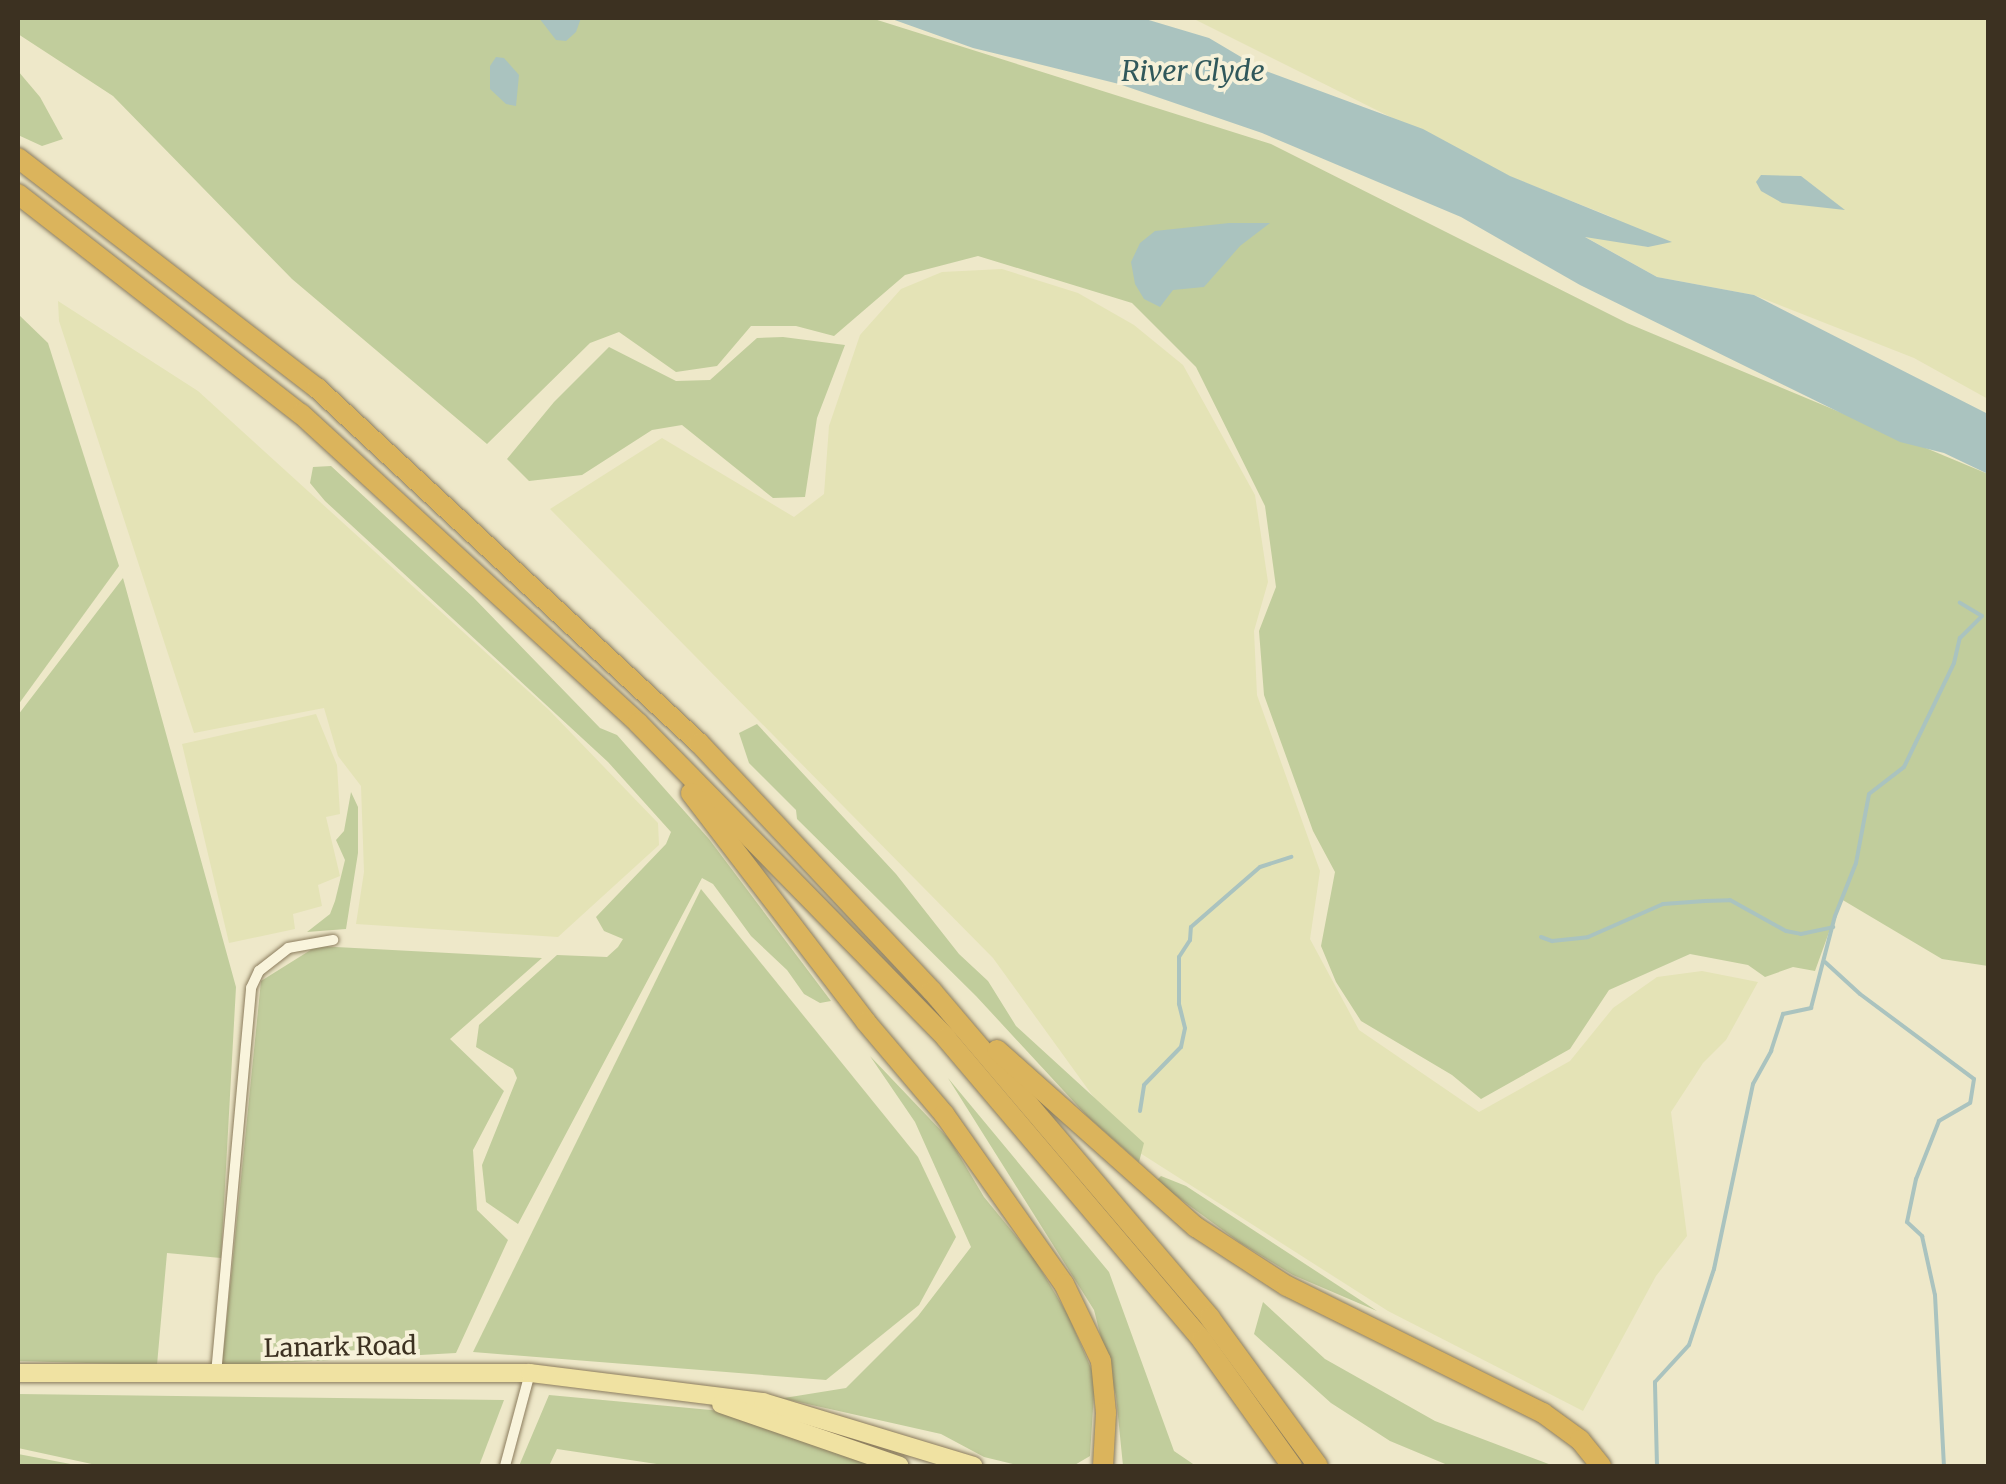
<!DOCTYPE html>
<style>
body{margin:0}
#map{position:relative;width:2006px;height:1484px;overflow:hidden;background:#eee8c9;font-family:Merriweather,serif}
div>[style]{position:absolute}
.farmland>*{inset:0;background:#e4e3b6}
.green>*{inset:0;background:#c1cd9c}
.water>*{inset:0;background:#aac3bf}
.stream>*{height:4px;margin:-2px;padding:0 2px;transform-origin:2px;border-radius:2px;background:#aac3bf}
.roads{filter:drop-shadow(0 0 2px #8b7c5d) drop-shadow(0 0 2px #8b7c5d)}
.minor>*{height:10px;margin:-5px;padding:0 5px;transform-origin:5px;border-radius:5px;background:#f9f4dc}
.primary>*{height:18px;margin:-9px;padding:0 9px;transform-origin:9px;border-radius:9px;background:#f0e2a2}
.motorway>*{height:20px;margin:-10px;padding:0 10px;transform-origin:10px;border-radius:10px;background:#dbb45c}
span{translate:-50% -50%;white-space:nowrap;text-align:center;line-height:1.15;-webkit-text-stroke:8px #f6f1d9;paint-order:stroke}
.street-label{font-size:25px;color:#3c3121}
.water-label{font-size:28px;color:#30585b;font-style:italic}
.frame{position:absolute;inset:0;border:20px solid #3c3121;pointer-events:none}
</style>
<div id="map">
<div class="farmland">
<div style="clip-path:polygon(1192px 18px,1988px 18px,1988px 399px,1914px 358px,1754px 295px,1657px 277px,1582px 235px,1648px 247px,1612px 217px,1513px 178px)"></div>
<div style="clip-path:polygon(1002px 269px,1078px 293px,1134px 325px,1183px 365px,1255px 495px,1268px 582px,1254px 631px,1257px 695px,1320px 871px,1310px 939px,1359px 1030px,1479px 1112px,1570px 1061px,1613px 1008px,1657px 977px,1702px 971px,1758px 982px,1726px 1040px,1703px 1063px,1671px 1112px,1687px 1236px,1656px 1276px,1583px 1411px,1388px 1311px,1129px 1146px,993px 958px,550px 509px,662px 438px,794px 517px,824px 494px,829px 426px,860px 335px,901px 289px,942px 272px)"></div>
<div style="clip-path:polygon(58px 301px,198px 391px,549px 710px,658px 823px,659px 845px,558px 937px,356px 924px,364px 872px,361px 786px,338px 756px,324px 708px,194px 733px,59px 321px)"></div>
<div style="clip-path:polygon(316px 714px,337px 765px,340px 814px,326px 817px,340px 876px,318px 885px,322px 906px,293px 914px,295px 929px,229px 943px,182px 744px)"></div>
</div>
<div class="green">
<div style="clip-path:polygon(18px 18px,871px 18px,1271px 144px,1627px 323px,1988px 474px,1988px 966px,1942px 959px,1841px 899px,1815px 971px,1793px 967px,1765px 977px,1748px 965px,1690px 954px,1609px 990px,1570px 1049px,1481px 1099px,1452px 1075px,1361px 1021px,1336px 982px,1321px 946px,1335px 872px,1313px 831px,1264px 695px,1259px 631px,1276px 587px,1265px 506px,1196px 367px,1132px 303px,978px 256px,905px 275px,834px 336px,796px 326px,751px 326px,717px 366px,676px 372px,619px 332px,590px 343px,487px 444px,292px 279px,113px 96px,18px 34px)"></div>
<div style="clip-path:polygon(18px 71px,40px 97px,63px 139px,42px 146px,18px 135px)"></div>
<div style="clip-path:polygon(18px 314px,48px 343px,119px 566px,18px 705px)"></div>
<div style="clip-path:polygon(783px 337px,845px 345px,817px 418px,805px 497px,773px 498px,682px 425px,652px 430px,582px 475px,529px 481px,507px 459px,554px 402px,609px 347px,676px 381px,710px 380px,757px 338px)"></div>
<div style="clip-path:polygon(331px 466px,473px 597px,600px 728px,617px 735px,709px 839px,831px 1001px,820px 1003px,804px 994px,787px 970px,751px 936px,713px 884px,702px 878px,518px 1224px,486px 1202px,482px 1165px,517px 1078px,513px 1069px,476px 1047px,479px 1025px,557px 955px,607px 957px,618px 947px,623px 939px,604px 931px,596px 917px,666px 844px,671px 832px,608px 762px,325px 501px,310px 483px,313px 467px)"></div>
<div style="clip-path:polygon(123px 578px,236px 987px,221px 1258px,167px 1253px,157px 1365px,18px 1361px,18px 715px)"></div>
<div style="clip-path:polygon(757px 724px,896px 874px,959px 954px,988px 981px,1016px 1026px,1144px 1143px,1139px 1162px,1087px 1116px,976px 996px,797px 819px,796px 810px,749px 763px,739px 733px)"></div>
<div style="clip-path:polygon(351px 792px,358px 807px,358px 853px,346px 929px,307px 932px,330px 914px,335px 901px,345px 860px,336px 840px,344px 831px)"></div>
<div style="clip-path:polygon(701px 889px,918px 1157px,956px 1237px,919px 1305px,826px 1380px,473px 1352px)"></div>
<div style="clip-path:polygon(317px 946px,542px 958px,450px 1039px,504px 1091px,473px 1150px,477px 1210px,508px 1240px,456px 1353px,222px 1366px,261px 981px)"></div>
<div style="clip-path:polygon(870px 1056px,950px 1140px,984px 1197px,1034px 1258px,1068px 1315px,1095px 1377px,1090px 1456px,1073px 1466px,1021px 1466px,984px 1457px,941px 1434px,763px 1394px,784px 1398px,846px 1388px,918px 1316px,971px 1247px,915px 1122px)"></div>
<div style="clip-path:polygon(948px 1078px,1109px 1272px,1174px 1451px,1196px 1466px,1123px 1466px,1116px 1396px,1094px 1310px)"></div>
<div style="clip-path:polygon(1161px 1176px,1186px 1186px,1377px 1311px,1293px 1275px,1239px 1242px,1156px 1181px)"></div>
<div style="clip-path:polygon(1263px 1302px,1325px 1359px,1435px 1421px,1554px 1466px,1450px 1466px,1390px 1441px,1331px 1403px,1254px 1334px)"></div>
<div style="clip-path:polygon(18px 1394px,504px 1400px,479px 1466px,101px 1466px,18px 1448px)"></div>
<div style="clip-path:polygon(549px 1395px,754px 1414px,893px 1466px,670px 1466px,557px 1449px,549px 1466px,519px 1466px)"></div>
<div style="clip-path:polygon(18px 1454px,81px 1466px,18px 1466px)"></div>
</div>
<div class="water">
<div style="clip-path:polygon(539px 18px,581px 18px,576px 32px,566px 41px,556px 40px)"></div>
<div style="clip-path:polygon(889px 18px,1142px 18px,1209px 38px,1263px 70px,1423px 129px,1510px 176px,1672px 242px,1648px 247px,1585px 237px,1657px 277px,1754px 295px,1988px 414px,1988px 474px,1944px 453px,1900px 442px,1580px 285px,1461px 217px,1262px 133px,1119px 84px,973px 48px)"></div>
<div style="clip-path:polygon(496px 57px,504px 58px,519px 75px,516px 106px,506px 104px,490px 89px,490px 66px)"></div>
<div style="clip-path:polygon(1761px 175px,1801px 176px,1845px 210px,1782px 203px,1761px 191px,1756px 182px)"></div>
<div style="clip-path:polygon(1229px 223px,1270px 223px,1240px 246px,1204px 287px,1173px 290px,1160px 307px,1144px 299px,1135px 284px,1131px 262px,1140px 243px,1155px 231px)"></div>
</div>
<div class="stream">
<div style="left:1541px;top:937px;width:12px;rotate:20deg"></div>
<div style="left:1552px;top:941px;width:36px;rotate:-6deg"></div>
<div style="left:1588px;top:937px;width:82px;rotate:-23.7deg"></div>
<div style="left:1663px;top:904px;width:42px;rotate:-4.1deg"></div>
<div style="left:1705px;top:901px;width:25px;rotate:-2deg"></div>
<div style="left:1730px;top:900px;width:64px;rotate:29deg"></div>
<div style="left:1786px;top:931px;width:15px;rotate:11deg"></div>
<div style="left:1801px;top:934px;width:33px;rotate:-12deg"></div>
<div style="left:1825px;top:962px;width:47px;rotate:42.4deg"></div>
<div style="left:1860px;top:994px;width:142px;rotate:36.7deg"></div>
<div style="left:1974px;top:1079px;width:24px;rotate:99deg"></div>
<div style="left:1970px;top:1103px;width:36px;rotate:150deg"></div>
<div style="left:1939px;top:1121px;width:62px;rotate:111.6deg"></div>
<div style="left:1916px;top:1179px;width:44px;rotate:101.8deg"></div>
<div style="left:1907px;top:1222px;width:21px;rotate:43deg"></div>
<div style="left:1922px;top:1236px;width:60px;rotate:77.6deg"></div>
<div style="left:1935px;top:1295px;width:171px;rotate:87deg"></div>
<div style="left:1140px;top:1111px;width:26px;rotate:-81deg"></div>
<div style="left:1144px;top:1085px;width:53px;rotate:-45.8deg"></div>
<div style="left:1181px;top:1047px;width:19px;rotate:-78deg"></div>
<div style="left:1185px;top:1028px;width:25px;rotate:-104deg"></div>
<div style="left:1179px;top:1004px;width:47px;rotate:-90deg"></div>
<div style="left:1179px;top:957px;width:20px;rotate:-57deg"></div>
<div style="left:1190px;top:940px;width:13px;rotate:-86deg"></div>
<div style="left:1191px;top:927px;width:91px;rotate:-41deg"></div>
<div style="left:1260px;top:867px;width:33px;rotate:-18deg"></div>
<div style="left:1657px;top:1466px;width:84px;rotate:-91.4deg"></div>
<div style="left:1655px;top:1382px;width:50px;rotate:-47.4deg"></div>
<div style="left:1689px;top:1345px;width:80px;rotate:-71.8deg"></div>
<div style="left:1714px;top:1269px;width:189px;rotate:-78.1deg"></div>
<div style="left:1753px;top:1084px;width:38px;rotate:-61deg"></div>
<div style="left:1771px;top:1051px;width:39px;rotate:-72deg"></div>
<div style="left:1783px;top:1014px;width:29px;rotate:-12deg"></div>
<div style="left:1811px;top:1008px;width:95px;rotate:-75.4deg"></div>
<div style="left:1835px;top:916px;width:57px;rotate:-68.4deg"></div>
<div style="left:1856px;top:863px;width:70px;rotate:-79.3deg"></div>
<div style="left:1869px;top:794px;width:44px;rotate:-37.6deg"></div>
<div style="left:1904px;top:767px;width:115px;rotate:-64.3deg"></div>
<div style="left:1954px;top:663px;width:26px;rotate:-77deg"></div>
<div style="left:1960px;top:638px;width:31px;rotate:-45deg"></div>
<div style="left:1982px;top:616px;width:26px;rotate:-149deg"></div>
</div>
<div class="roads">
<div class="minor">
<div style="left:216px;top:1374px;width:388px;rotate:-84.8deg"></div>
<div style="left:251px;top:988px;width:19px;rotate:-65deg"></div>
<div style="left:259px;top:971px;width:37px;rotate:-38deg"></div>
<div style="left:288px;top:948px;width:46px;rotate:-10.1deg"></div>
<div style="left:505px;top:1466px;width:96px;rotate:-75deg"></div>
</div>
<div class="primary">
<div style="left:18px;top:1373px;width:512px"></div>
<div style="left:530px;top:1373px;width:235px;rotate:7.1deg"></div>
<div style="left:763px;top:1402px;width:220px;rotate:16.9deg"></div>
<div style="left:721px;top:1404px;width:189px;rotate:19.1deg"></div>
</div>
<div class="motorway">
<div style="left:18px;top:158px;width:377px;rotate:37.6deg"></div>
<div style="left:317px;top:388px;width:521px;rotate:42.9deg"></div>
<div style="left:699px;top:743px;width:340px;rotate:46.8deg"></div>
<div style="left:932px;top:991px;width:429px;rotate:49.6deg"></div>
<div style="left:1210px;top:1318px;width:183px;rotate:53.9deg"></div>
<div style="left:18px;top:194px;width:358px;rotate:37.9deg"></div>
<div style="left:301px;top:414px;width:457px;rotate:42.5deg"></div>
<div style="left:638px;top:723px;width:441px;rotate:45.6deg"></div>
<div style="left:946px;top:1038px;width:396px;rotate:49.7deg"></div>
<div style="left:1202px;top:1340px;width:155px;rotate:54.5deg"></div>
<div style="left:691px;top:793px;width:288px;rotate:52.6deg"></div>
<div style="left:866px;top:1022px;width:121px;rotate:49.7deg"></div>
<div style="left:944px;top:1114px;width:208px;rotate:54.8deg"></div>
<div style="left:1064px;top:1284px;width:85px;rotate:64.3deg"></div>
<div style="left:1101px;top:1361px;width:52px;rotate:84.5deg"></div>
<div style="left:1106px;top:1413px;width:53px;rotate:93.2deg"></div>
<div style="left:997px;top:1050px;width:266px;rotate:41.7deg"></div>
<div style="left:1196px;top:1227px;width:108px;rotate:33deg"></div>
<div style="left:1287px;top:1286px;width:286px;rotate:26.4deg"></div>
<div style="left:1543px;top:1413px;width:46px;rotate:36.1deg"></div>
<div style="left:1580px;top:1440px;width:33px;rotate:51deg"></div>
</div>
</div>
<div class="street-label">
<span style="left:340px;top:1347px;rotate:-1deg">Lanark Road</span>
</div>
<div class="water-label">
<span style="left:1193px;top:71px">River Clyde</span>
</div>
<div class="frame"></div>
</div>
